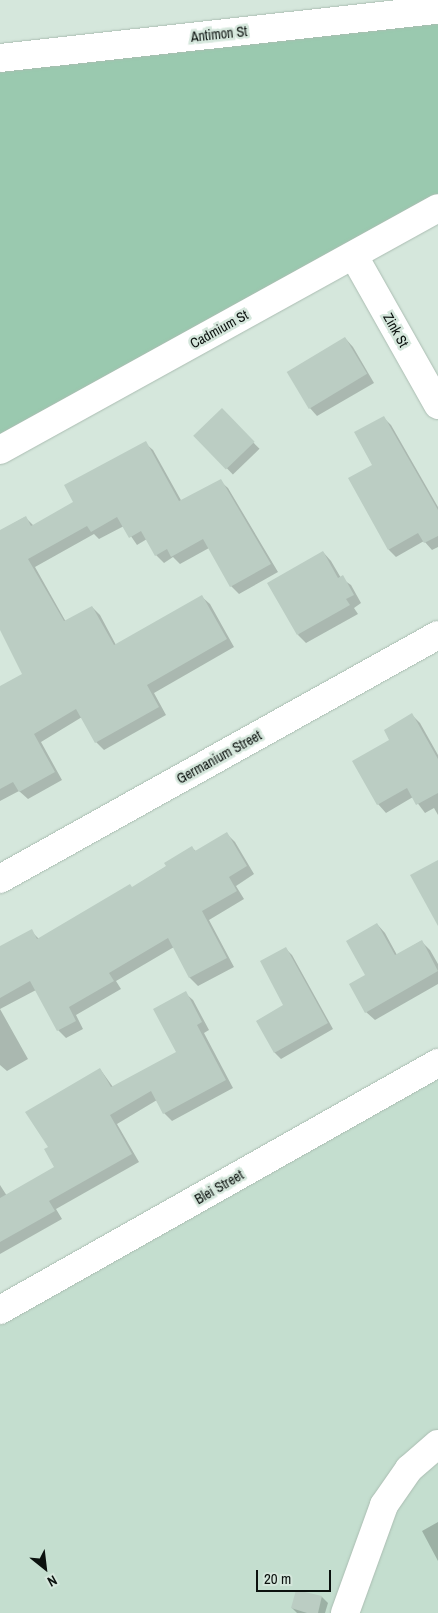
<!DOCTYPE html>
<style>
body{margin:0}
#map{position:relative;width:438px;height:1613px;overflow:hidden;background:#d5e7dc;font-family:"Archivo Narrow",sans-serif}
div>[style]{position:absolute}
.built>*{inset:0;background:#c4decf}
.green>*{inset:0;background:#9ac9af}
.shadow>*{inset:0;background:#0003;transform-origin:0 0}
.building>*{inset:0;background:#bbcdc3;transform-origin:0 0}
.roads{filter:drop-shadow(0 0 1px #abbdb2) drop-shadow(0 0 1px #abbdb2)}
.minor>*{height:28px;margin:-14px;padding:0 14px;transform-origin:14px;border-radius:14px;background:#fff}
span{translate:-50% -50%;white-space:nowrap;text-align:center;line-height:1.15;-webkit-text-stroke:5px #d5e7dc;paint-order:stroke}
.street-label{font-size:14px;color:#0b110e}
.north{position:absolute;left:20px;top:1543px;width:50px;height:50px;-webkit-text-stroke:4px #d5e7dc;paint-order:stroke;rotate:151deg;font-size:14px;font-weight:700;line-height:20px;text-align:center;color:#0b110e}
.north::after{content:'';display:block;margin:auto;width:18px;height:22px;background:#0b110e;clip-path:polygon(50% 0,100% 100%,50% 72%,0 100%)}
.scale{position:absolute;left:256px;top:1570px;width:75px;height:22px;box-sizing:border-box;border:2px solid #0b110e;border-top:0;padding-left:6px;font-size:15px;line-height:18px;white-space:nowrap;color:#0b110e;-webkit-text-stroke:4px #d5e7dc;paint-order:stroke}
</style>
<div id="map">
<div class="built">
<div style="clip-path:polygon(438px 1063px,438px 1613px,0 1613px,0 1310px)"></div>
</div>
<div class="green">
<div style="clip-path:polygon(438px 10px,438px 208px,0 450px,0 58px)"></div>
</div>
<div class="shadow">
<div style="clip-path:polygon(345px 338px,353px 347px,374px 383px,317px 416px,309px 407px)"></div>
<div style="left:222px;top:410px;width:54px;height:37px;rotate:46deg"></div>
<div style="clip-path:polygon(384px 418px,391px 425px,438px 507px,438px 547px,432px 550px,424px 541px,396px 557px,389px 550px,374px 465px)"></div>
<div style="clip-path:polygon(145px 443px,153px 450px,182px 502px,220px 481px,228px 488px,278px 572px,239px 594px,231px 586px,209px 548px,180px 564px,173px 557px,164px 563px,156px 555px,147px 539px,137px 545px,124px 526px,99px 539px,94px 534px,35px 567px,66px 622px,92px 607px,100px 615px,116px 645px,202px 597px,210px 604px,234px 647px,154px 693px,166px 715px,104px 750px,96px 742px,82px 717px,41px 742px,62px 780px,28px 799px,19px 791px,0 801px,0 687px,24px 674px,0 627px,0 531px,25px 517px,34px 526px,75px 502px)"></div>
<div style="clip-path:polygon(323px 552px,331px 561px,341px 578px,351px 585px,361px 603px,354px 608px,358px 614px,306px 643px,298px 635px)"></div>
<div style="clip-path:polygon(412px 715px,420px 723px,438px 755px,438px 815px,434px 808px,425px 813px,413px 797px,386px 813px,378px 804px,354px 761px,391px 740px)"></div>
<div style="clip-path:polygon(227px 834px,235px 842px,254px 874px,236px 886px,244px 899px,209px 920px,234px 967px,198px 986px,190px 978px,174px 947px,116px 981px,121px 989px,76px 1015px,83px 1029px,66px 1038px,58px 1030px,36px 990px,0 1009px,28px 1059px,7px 1071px,0 1065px,0 948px,31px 931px,39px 939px,132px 888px,167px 866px,192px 848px,197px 852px)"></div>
<div style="clip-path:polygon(377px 924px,385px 933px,397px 955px,421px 941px,430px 950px,438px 964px,438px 984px,375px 1020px,366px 1012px,367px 975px)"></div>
<div style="clip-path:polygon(286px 949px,292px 955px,333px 1029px,281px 1059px,275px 1053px,257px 1021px,285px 1006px)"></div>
<div style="clip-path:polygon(185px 993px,193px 1000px,209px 1030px,204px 1033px,233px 1088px,172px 1121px,164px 1113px,157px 1100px,117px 1124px,139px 1162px,56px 1209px,62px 1219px,0 1254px,0 1185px,7px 1196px,56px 1168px,50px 1147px,100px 1069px,113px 1087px,178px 1052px)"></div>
<div style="clip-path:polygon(438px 1522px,438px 1561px,422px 1531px)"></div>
<div style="clip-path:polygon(322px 1597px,328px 1603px,325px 1613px,297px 1613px,292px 1608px)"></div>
</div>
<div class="building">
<div style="left:345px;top:337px;width:43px;height:68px;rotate:59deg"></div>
<div style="left:222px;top:408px;width:47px;height:40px;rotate:46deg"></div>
<div style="clip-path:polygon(384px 416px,438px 510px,438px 536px,424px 543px,418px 533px,388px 550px,348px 478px,372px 465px,354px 432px)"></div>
<div style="clip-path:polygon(146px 441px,179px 501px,221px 479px,271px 564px,230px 587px,203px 539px,171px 557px,167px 549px,155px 556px,141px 531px,129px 538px,117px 517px,91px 532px,87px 526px,28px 559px,64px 621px,92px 606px,114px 645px,202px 595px,227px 639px,147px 685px,159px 707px,95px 743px,76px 709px,34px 734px,55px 772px,19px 792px,13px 782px,0 789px,0 686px,22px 674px,0 630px,0 530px,26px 516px,31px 526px,73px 502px,64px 485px)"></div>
<div style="clip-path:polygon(323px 551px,338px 578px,343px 575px,354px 595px,346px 599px,350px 605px,297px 635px,267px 583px)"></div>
<div style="clip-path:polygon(412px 713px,438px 759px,438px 793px,416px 805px,407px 788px,377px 805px,352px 761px,389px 740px,384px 730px)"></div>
<div style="clip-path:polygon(227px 832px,247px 866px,229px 877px,237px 891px,202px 911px,227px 958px,189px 978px,168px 938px,109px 973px,114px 981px,69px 1007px,76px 1021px,57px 1031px,30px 981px,0 998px,0 946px,32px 929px,37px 939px,130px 884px,132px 887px,166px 866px,164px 863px,192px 846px,195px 851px)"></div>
<div style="clip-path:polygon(438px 860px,438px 926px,410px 875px)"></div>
<div style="clip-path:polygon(377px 923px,395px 955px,422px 940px,438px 971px,365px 1013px,349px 984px,365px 975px,346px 941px)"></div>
<div style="clip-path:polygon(286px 947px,328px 1023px,274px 1053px,256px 1021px,283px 1005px,260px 961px)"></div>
<div style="clip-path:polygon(186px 991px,202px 1022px,197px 1025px,226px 1080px,163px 1114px,151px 1091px,110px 1115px,132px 1154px,49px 1201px,55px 1211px,0 1242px,0 1198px,54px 1167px,44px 1149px,48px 1147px,25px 1112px,100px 1068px,111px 1087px,176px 1052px,153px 1009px)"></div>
<div style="clip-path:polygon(296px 1590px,322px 1596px,318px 1613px,307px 1613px,291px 1608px)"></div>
</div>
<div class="roads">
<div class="minor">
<div style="left:0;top:58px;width:441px;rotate:-6.3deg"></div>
<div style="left:354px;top:256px;width:171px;rotate:60.6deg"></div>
<div style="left:0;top:450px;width:500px;rotate:-28.92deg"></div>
<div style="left:0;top:879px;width:501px;rotate:-29.12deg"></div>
<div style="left:0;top:1310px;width:503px;rotate:-29.42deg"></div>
<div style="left:345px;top:1613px;width:115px;rotate:-70.1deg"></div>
<div style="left:384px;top:1505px;width:44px;rotate:-55.2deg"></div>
<div style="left:409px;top:1469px;width:38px;rotate:-41deg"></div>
</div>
</div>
<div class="street-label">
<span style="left:219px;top:34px;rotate:-6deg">Antimon St</span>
<span style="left:219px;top:329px;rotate:-29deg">Cadmium St</span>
<span style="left:396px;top:330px;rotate:61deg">Zink St</span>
<span style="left:219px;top:757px;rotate:-29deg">Germanium Street</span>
<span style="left:219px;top:1187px;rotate:-30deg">Blei Street</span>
</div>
<div class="north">N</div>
<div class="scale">20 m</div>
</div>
